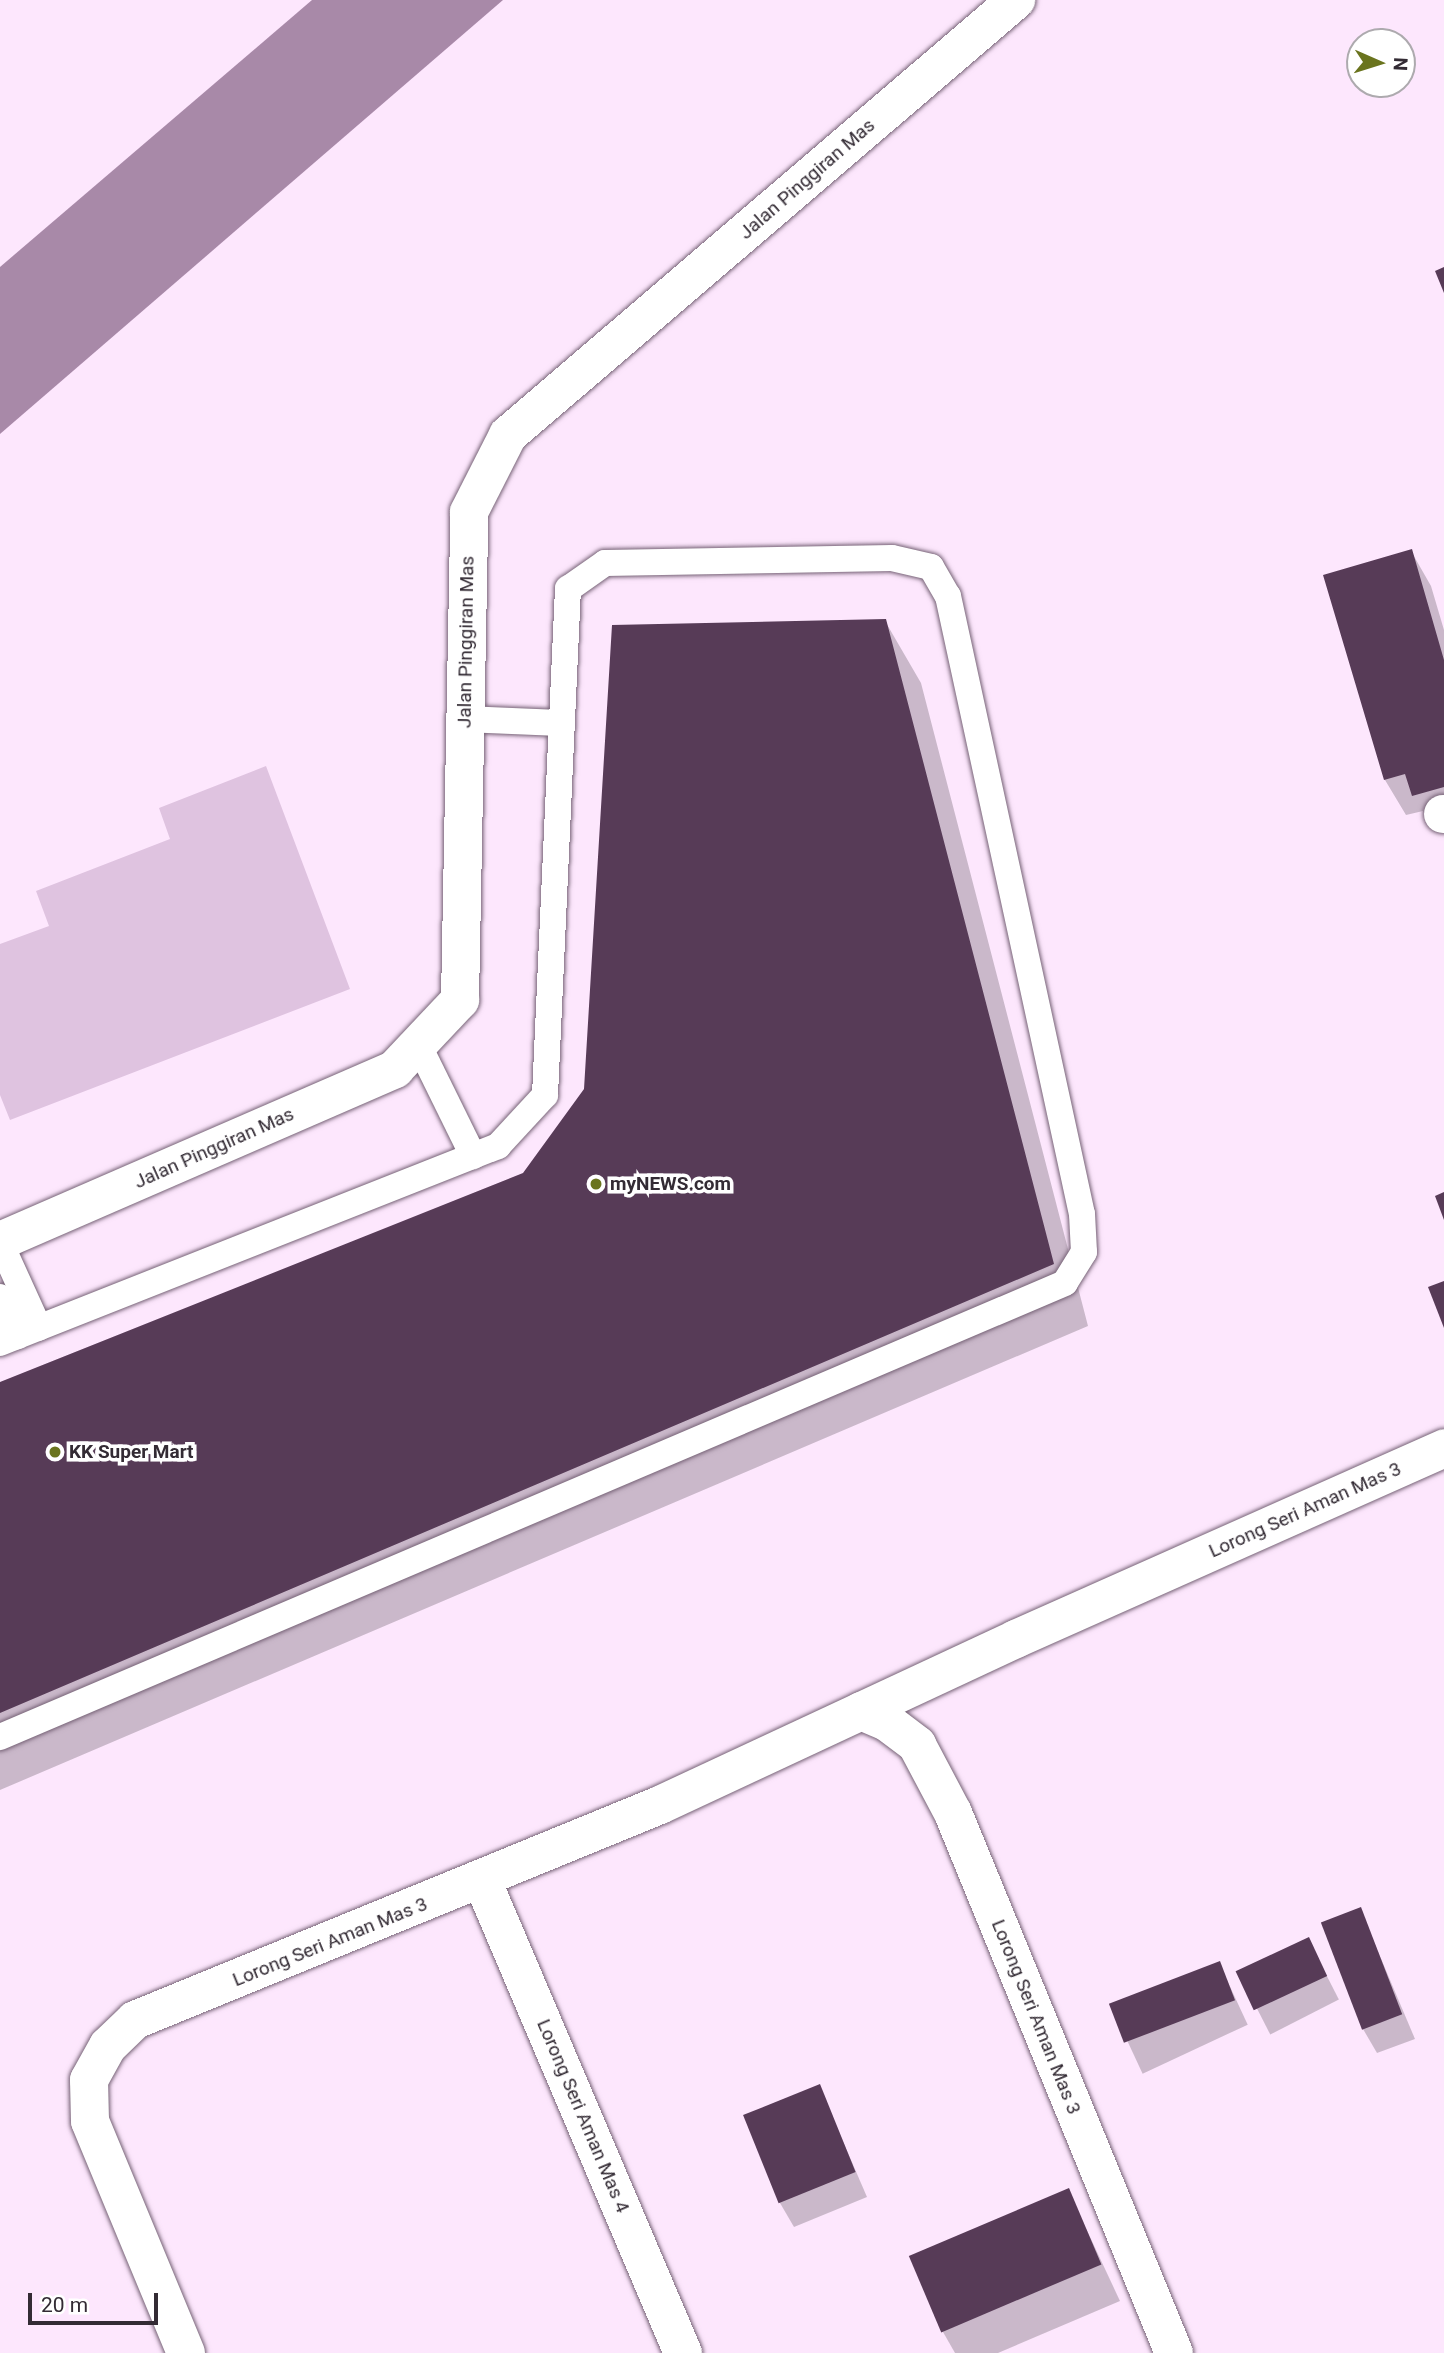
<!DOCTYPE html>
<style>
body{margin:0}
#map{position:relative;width:1444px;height:2353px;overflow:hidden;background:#fde7fd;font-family:Roboto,sans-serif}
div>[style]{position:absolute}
.green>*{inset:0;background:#dfc3e0}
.water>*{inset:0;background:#a889a8}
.shadow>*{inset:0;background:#0003;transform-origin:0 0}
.building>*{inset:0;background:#573b57;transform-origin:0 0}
.roads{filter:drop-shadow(0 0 2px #766276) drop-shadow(0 0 2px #766276)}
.lane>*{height:26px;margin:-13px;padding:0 13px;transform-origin:13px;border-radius:13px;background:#fff}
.street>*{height:38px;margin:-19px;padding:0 19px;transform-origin:19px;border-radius:19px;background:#fff}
.secondary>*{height:38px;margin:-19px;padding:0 19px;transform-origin:19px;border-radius:19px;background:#fff}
.dots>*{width:19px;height:19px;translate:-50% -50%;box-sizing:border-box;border:4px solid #fff;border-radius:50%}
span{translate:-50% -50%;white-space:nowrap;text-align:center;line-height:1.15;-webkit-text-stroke:7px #fff;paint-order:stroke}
.street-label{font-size:19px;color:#332b34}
.poi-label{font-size:19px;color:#332b34;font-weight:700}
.left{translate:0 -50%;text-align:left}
.north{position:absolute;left:1346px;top:28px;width:70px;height:70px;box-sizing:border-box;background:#fff;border:2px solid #adaaae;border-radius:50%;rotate:93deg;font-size:19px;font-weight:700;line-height:28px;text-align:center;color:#332b34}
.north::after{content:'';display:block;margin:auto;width:24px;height:32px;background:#6a741e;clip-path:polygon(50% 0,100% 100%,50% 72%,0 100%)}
.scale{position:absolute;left:28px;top:2293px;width:130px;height:32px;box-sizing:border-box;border:4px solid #332b34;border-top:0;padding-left:9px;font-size:21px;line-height:24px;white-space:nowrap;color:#332b34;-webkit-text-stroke:5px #fff;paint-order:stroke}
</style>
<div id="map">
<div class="green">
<div style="clip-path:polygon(266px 766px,350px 989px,10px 1120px,0 1095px,0 944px,49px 926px,36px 891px,170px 839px,159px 808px)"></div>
</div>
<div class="water">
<div style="clip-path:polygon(312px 0,503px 0,0 434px,0 267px)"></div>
</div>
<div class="shadow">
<div style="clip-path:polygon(1411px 551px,1431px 586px,1444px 630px,1444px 828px,1434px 831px,1423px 811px,1406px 815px,1385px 780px,1325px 576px)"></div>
<div style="clip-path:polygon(885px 621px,921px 683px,1088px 1326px,0 1790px,0 1384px,524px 1175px,586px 1089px)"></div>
<div style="clip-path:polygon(1360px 1909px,1415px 2039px,1377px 2053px,1363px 2029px)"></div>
<div style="left:1308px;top:1939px;width:68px;height:77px;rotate:63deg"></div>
<div style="left:1219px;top:1963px;width:68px;height:116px;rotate:65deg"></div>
<div style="clip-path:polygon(819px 2086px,867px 2197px,794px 2227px,780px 2203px)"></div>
<div style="clip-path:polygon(1068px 2190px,1120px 2301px,998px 2353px,955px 2353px,943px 2332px)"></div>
</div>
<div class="building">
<div style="clip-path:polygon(1444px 267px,1444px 293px,1435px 271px)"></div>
<div style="clip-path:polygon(1412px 549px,1444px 660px,1444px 787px,1412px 796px,1405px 774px,1384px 780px,1323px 575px)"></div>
<div style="clip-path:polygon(886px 619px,1054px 1264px,0 1713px,0 1382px,523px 1173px,584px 1089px,612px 625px)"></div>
<div style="clip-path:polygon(1444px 1192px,1444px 1220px,1435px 1196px)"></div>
<div style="clip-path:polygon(1444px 1281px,1444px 1328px,1428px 1287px)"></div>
<div style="left:1361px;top:1907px;width:115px;height:43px;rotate:69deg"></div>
<div style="left:1309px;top:1937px;width:43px;height:81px;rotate:65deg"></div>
<div style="left:1220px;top:1961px;width:42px;height:119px;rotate:69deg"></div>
<div style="left:820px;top:2084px;width:95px;height:83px;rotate:68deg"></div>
<div style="left:1069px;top:2188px;width:83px;height:174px;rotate:67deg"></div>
</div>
<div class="roads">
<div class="lane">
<div style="left:465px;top:719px;width:94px;rotate:2.4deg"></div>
<div style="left:418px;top:1044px;width:125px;rotate:63.8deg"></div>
<div style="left:0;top:1242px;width:94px;rotate:65.6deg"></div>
<div style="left:0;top:1297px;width:43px;rotate:66.4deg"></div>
<div style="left:0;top:1343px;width:536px;rotate:-21.58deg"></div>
<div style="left:498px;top:1146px;width:69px;rotate:-47.3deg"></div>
<div style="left:545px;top:1095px;width:507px;rotate:-87.4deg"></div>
<div style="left:568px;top:589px;width:45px;rotate:-35.1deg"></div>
<div style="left:605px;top:563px;width:287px;rotate:-1deg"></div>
<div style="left:892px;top:558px;width:40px;rotate:13deg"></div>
<div style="left:931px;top:567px;width:34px;rotate:60deg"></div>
<div style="left:948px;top:596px;width:632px;rotate:77.77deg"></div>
<div style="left:1082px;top:1214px;width:38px;rotate:87deg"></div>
<div style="left:1084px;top:1252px;width:36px;rotate:122deg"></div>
<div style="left:1065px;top:1283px;width:1158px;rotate:156.91deg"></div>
</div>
<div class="street">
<div style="left:1443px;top:814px;width:1px"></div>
<div style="left:861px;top:1711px;width:28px;rotate:23deg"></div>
<div style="left:887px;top:1722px;width:38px;rotate:37deg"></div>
<div style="left:917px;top:1745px;width:77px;rotate:62.1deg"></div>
<div style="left:953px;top:1813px;width:583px;rotate:67.74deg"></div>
<div style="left:482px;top:1880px;width:514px;rotate:66.98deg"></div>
<div style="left:186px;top:2353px;width:251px;rotate:-112.5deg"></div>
<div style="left:90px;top:2121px;width:41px;rotate:-91.4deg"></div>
<div style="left:89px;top:2080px;width:39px;rotate:-61deg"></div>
<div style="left:108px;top:2046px;width:37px;rotate:-44deg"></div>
<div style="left:135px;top:2020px;width:567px;rotate:-22.27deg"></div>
<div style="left:660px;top:1805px;width:393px;rotate:-25deg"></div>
<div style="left:1016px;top:1639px;width:469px;rotate:-24deg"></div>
</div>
<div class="secondary">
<div style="left:0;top:1241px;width:431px;rotate:-23.5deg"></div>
<div style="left:395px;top:1069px;width:95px;rotate:-46.7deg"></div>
<div style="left:460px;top:1000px;width:488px;rotate:-88.9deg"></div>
<div style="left:469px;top:512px;width:86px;rotate:-63.1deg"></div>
<div style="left:508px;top:435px;width:669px;rotate:-40.57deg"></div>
</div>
</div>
<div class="dots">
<div style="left:596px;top:1184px;background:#6a741e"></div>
<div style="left:55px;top:1452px;background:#6a741e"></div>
</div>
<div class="street-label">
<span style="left:807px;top:179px;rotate:-41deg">Jalan Pinggiran Mas</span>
<span style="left:466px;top:642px;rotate:-89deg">Jalan Pinggiran Mas</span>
<span style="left:214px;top:1148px;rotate:-24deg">Jalan Pinggiran Mas</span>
<span style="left:1305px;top:1510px;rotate:-24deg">Lorong Seri Aman Mas 3</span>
<span style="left:330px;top:1942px;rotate:-22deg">Lorong Seri Aman Mas 3</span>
<span style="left:1036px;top:2017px;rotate:68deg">Lorong Seri Aman Mas 3</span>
<span style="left:583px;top:2116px;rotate:67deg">Lorong Seri Aman Mas 4</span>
</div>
<div class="poi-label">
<span class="left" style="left:610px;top:1184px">myNEWS.com</span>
<span class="left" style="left:69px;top:1452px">KK Super Mart</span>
</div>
<div class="north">N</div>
<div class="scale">20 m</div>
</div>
